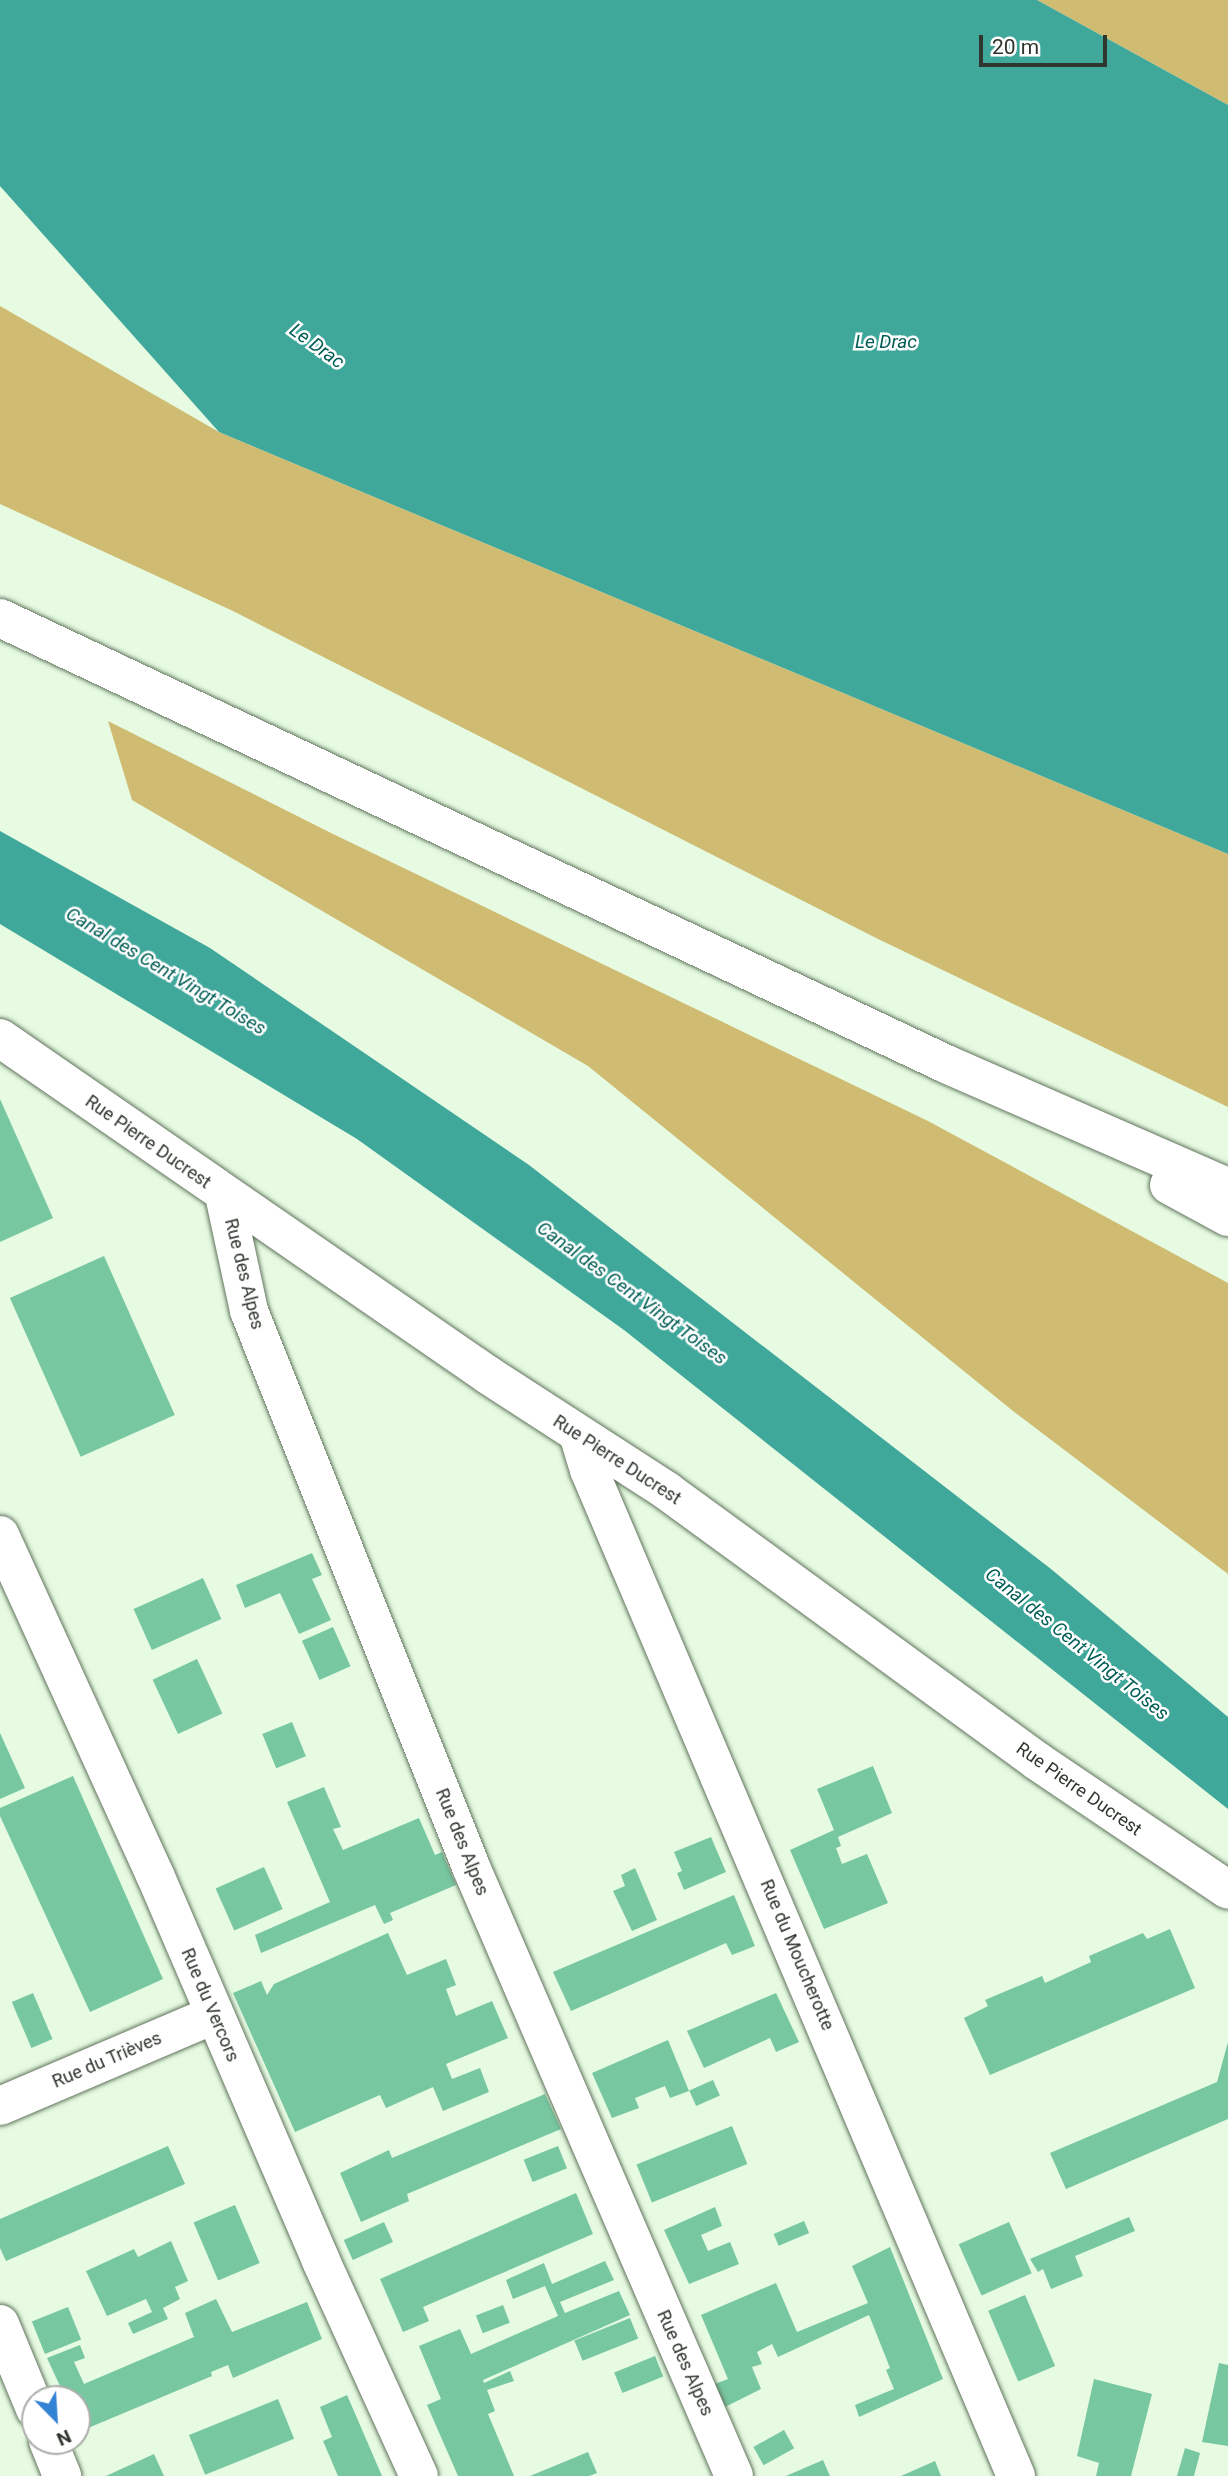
<!DOCTYPE html>
<meta charset="utf-8">
<style>
body{margin:0}
#map{position:relative;width:1228px;height:2476px;overflow:hidden;background:#e6fbe2;font-family:Roboto,sans-serif}
div>[style]{position:absolute}
.forest>*{inset:0;background:#cfbc72}
.water>*{inset:0;background:#40a79b}
.building>*{inset:0;background:#77c7a1;transform-origin:0 0}
.roads{filter:drop-shadow(0 0 2px #61735d) drop-shadow(0 0 2px #61735d)}
.minor>*{height:38px;margin:-19px;padding:0 19px;transform-origin:19px;border-radius:19px;background:#fff}
.highway>*{height:38px;margin:-19px;padding:0 19px;transform-origin:19px;border-radius:19px;background:#fff}
span{translate:-50% -50%;white-space:nowrap;text-align:center;line-height:1.15;-webkit-text-stroke:5px #fff;paint-order:stroke}
.street-label{font-size:18px;color:#2e362d}
.water-label{font-size:19px;color:#005d55;font-style:italic}
.north{position:absolute;left:21px;top:2385px;width:70px;height:70px;box-sizing:border-box;background:#fff;border:2px solid #abafab;border-radius:50%;rotate:156deg;font-size:19px;font-weight:700;line-height:28px;text-align:center;color:#2e362d}
.north::after{content:'';display:block;margin:auto;width:24px;height:32px;background:#3283d3;clip-path:polygon(50% 0,100% 100%,50% 72%,0 100%)}
.scale{position:absolute;left:979px;top:35px;width:128px;height:32px;box-sizing:border-box;border:4px solid #2e362d;border-top:0;padding-left:9px;font-size:21px;line-height:24px;white-space:nowrap;color:#2e362d;-webkit-text-stroke:5px #fff;paint-order:stroke}
</style>
<div id="map">
<div class="forest">
<div style="clip-path:polygon(1037px 0,1228px 0,1228px 105px)"></div>
<div style="clip-path:polygon(0 306px,219px 432px,1228px 854px,1228px 1107px,876px 938px,233px 611px,0 504px)"></div>
<div style="clip-path:polygon(108px 721px,331px 833px,928px 1121px,1228px 1283px,1228px 1574px,1013px 1411px,588px 1066px,132px 800px)"></div>
</div>
<div class="water">
<div style="clip-path:polygon(0 0,1037px 0,1228px 105px,1228px 854px,219px 432px,0 186px)"></div>
<div style="clip-path:polygon(0 831px,210px 948px,529px 1165px,1051px 1569px,1228px 1717px,1228px 1809px,624px 1330px,357px 1139px,0 924px)"></div>
</div>
<div class="building">
<div style="clip-path:polygon(0 1099px,53px 1218px,0 1242px)"></div>
<div style="left:104px;top:1256px;width:174px;height:103px;rotate:66deg"></div>
<div style="clip-path:polygon(312px 1553px,322px 1575px,312px 1579px,331px 1620px,299px 1634px,280px 1593px,245px 1608px,236px 1585px)"></div>
<div style="left:203px;top:1578px;width:45px;height:76px;rotate:66deg"></div>
<div style="left:333px;top:1627px;width:43px;height:34px;rotate:66deg"></div>
<div style="left:197px;top:1659px;width:60px;height:49px;rotate:65deg"></div>
<div style="left:292px;top:1722px;width:37px;height:32px;rotate:68deg"></div>
<div style="clip-path:polygon(0 1733px,25px 1788px,0 1799px)"></div>
<div style="clip-path:polygon(873px 1766px,892px 1813px,838px 1837px,841px 1846px,836px 1848px,842px 1864px,867px 1854px,888px 1903px,824px 1929px,790px 1850px,834px 1830px,817px 1789px)"></div>
<div style="clip-path:polygon(73px 1776px,163px 1979px,90px 2012px,0 1816px,0 1808px)"></div>
<div style="clip-path:polygon(324px 1787px,341px 1827px,333px 1829px,343px 1850px,419px 1818px,435px 1855px,442px 1852px,456px 1885px,390px 1913px,393px 1920px,384px 1924px,375px 1905px,261px 1953px,255px 1935px,330px 1902px,287px 1802px)"></div>
<div style="clip-path:polygon(711px 1837px,726px 1872px,684px 1890px,677px 1873px,682px 1871px,674px 1852px)"></div>
<div style="left:264px;top:1867px;width:46px;height:53px;rotate:66deg"></div>
<div style="clip-path:polygon(635px 1868px,657px 1920px,632px 1931px,613px 1891px,625px 1886px,621px 1875px)"></div>
<div style="clip-path:polygon(734px 1895px,755px 1946px,732px 1955px,726px 1943px,571px 2011px,553px 1972px)"></div>
<div style="clip-path:polygon(1170px 1929px,1195px 1988px,990px 2075px,964px 2018px,988px 2006px,985px 2000px,1042px 1976px,1045px 1983px,1091px 1962px,1089px 1956px,1143px 1933px,1147px 1939px)"></div>
<div style="clip-path:polygon(388px 1933px,407px 1975px,446px 1959px,456px 1985px,446px 1989px,456px 2016px,492px 2001px,508px 2038px,446px 2064px,452px 2079px,480px 2068px,489px 2092px,443px 2111px,433px 2087px,386px 2108px,380px 2095px,295px 2132px,233px 1993px,261px 1981px,267px 1995px,274px 1984px)"></div>
<div style="left:33px;top:1993px;width:50px;height:23px;rotate:67deg"></div>
<div style="clip-path:polygon(776px 1993px,799px 2042px,776px 2052px,770px 2038px,704px 2068px,687px 2031px)"></div>
<div style="clip-path:polygon(668px 2040px,689px 2091px,670px 2098px,665px 2086px,635px 2098px,639px 2108px,612px 2118px,592px 2073px)"></div>
<div style="clip-path:polygon(1228px 2042px,1228px 2119px,1066px 2189px,1050px 2153px,1217px 2082px)"></div>
<div style="left:713px;top:2080px;width:17px;height:26px;rotate:66deg"></div>
<div style="clip-path:polygon(545px 2094px,561px 2129px,407px 2194px,409px 2201px,361px 2222px,340px 2173px,389px 2150px,392px 2158px)"></div>
<div style="left:732px;top:2126px;width:41px;height:103px;rotate:68deg"></div>
<div style="clip-path:polygon(168px 2146px,185px 2184px,6px 2261px,0 2248px,0 2219px)"></div>
<div style="left:558px;top:2146px;width:24px;height:37px;rotate:68deg"></div>
<div style="clip-path:polygon(576px 2193px,593px 2234px,423px 2307px,429px 2321px,403px 2332px,380px 2279px)"></div>
<div style="left:235px;top:2205px;width:63px;height:45px;rotate:67deg"></div>
<div style="clip-path:polygon(715px 2207px,722px 2226px,701px 2235px,708px 2251px,730px 2242px,739px 2264px,689px 2284px,664px 2230px)"></div>
<div style="clip-path:polygon(1129px 2217px,1135px 2231px,1075px 2256px,1083px 2276px,1051px 2289px,1043px 2269px,1038px 2272px,1030px 2259px)"></div>
<div style="left:804px;top:2221px;width:13px;height:33px;rotate:67deg"></div>
<div style="left:384px;top:2222px;width:22px;height:44px;rotate:66deg"></div>
<div style="left:1009px;top:2222px;width:56px;height:55px;rotate:66deg"></div>
<div style="clip-path:polygon(171px 2241px,188px 2281px,175px 2287px,180px 2299px,163px 2308px,168px 2319px,133px 2334px,128px 2323px,152px 2312px,146px 2299px,107px 2316px,86px 2271px,134px 2249px,138px 2257px)"></div>
<div style="clip-path:polygon(890px 2247px,943px 2379px,859px 2417px,855px 2405px,894px 2389px,886px 2370px,890px 2368px,869px 2315px,778px 2357px,772px 2344px,757px 2352px,762px 2364px,752px 2367px,761px 2389px,725px 2407px,715px 2384px,728px 2379px,701px 2315px,776px 2283px,797px 2332px,868px 2303px,852px 2266px)"></div>
<div style="clip-path:polygon(605px 2261px,614px 2280px,560px 2302px,565px 2313px,619px 2291px,630px 2315px,483px 2380px,484px 2383px,510px 2371px,514px 2381px,487px 2390px,495px 2411px,488px 2414px,514px 2476px,458px 2476px,427px 2405px,441px 2399px,419px 2346px,460px 2329px,471px 2354px,558px 2316px,545px 2286px,513px 2299px,506px 2280px,544px 2263px,552px 2284px)"></div>
<div style="left:1025px;top:2295px;width:77px;height:40px;rotate:67deg"></div>
<div style="clip-path:polygon(216px 2299px,232px 2332px,307px 2302px,322px 2339px,233px 2378px,228px 2365px,211px 2372px,212px 2376px,81px 2431px,77px 2423px,77px 2399px,66px 2399px,47px 2358px,80px 2345px,85px 2358px,74px 2362px,84px 2384px,194px 2337px,185px 2313px)"></div>
<div style="left:503px;top:2305px;width:19px;height:29px;rotate:69deg"></div>
<div style="left:68px;top:2307px;width:35px;height:39px;rotate:68deg"></div>
<div style="left:630px;top:2318px;width:22px;height:60px;rotate:68deg"></div>
<div style="left:655px;top:2356px;width:22px;height:44px;rotate:68deg"></div>
<div style="clip-path:polygon(1219px 2363px,1228px 2365px,1228px 2446px,1202px 2442px)"></div>
<div style="clip-path:polygon(1094px 2379px,1152px 2394px,1131px 2476px,1096px 2476px,1099px 2463px,1077px 2456px)"></div>
<div style="clip-path:polygon(347px 2395px,360px 2425px,382px 2476px,338px 2476px,323px 2441px,332px 2437px,320px 2407px)"></div>
<div style="left:278px;top:2399px;width:43px;height:96px;rotate:68deg"></div>
<div style="left:784px;top:2430px;width:21px;height:35px;rotate:61deg"></div>
<div style="clip-path:polygon(1185px 2448px,1200px 2453px,1194px 2476px,1177px 2476px)"></div>
<div style="clip-path:polygon(588px 2452px,597px 2473px,589px 2476px,530px 2476px)"></div>
<div style="clip-path:polygon(154px 2454px,164px 2476px,106px 2476px)"></div>
<div style="clip-path:polygon(823px 2460px,830px 2476px,786px 2476px)"></div>
<div style="clip-path:polygon(935px 2461px,941px 2476px,901px 2476px)"></div>
</div>
<div class="roads">
<div class="minor">
<div style="left:0;top:1038px;width:593px;rotate:34.63deg"></div>
<div style="left:488px;top:1375px;width:213px;rotate:32.9deg"></div>
<div style="left:667px;top:1491px;width:458px;rotate:36.1deg"></div>
<div style="left:1037px;top:1761px;width:230px;rotate:34deg"></div>
<div style="left:224px;top:1195px;width:119px;rotate:77.8deg"></div>
<div style="left:249px;top:1311px;width:599px;rotate:68.23deg"></div>
<div style="left:471px;top:1867px;width:663px;rotate:66.64deg"></div>
<div style="left:578px;top:1434px;width:38px;rotate:73deg"></div>
<div style="left:589px;top:1470px;width:1093px;rotate:67deg"></div>
<div style="left:0;top:1535px;width:374px;rotate:65.5deg"></div>
<div style="left:155px;top:1875px;width:420px;rotate:66.7deg"></div>
<div style="left:321px;top:2261px;width:236px;rotate:65.5deg"></div>
<div style="left:0;top:2106px;width:232px;rotate:-23.1deg"></div>
<div style="left:0;top:2324px;width:92px;rotate:67.6deg"></div>
<div style="left:48px;top:2441px;width:38px;rotate:68deg"></div>
</div>
<div class="highway">
<div style="left:0;top:618px;width:1046px;rotate:25.24deg"></div>
<div style="left:946px;top:1064px;width:308px;rotate:23.6deg"></div>
<div style="left:1169px;top:1185px;width:67px;rotate:28.5deg"></div>
</div>
</div>
<div class="street-label">
<span style="left:148px;top:1142px;rotate:35deg">Rue Pierre Ducrest</span>
<span style="left:244px;top:1274px;rotate:76deg">Rue des Alpes</span>
<span style="left:617px;top:1460px;rotate:33deg">Rue Pierre Ducrest</span>
<span style="left:1079px;top:1789px;rotate:35deg">Rue Pierre Ducrest</span>
<span style="left:462px;top:1842px;rotate:68deg">Rue des Alpes</span>
<span style="left:797px;top:1955px;rotate:67deg">Rue du Moucherotte</span>
<span style="left:210px;top:2005px;rotate:67deg">Rue du Vercors</span>
<span style="left:107px;top:2060px;rotate:-23deg">Rue du Trièves</span>
<span style="left:685px;top:2363px;rotate:66deg">Rue des Alpes</span>
</div>
<div class="water-label">
<span style="left:886px;top:342px">Le Drac</span>
<span style="left:317px;top:346px;rotate:36deg">Le Drac</span>
<span style="left:166px;top:971px;rotate:31deg">Canal des Cent Vingt Toises</span>
<span style="left:632px;top:1293px;rotate:36deg">Canal des Cent Vingt Toises</span>
<span style="left:1077px;top:1644px;rotate:39deg">Canal des Cent Vingt Toises</span>
</div>
<div class="north">N</div>
<div class="scale">20 m</div>
</div>
